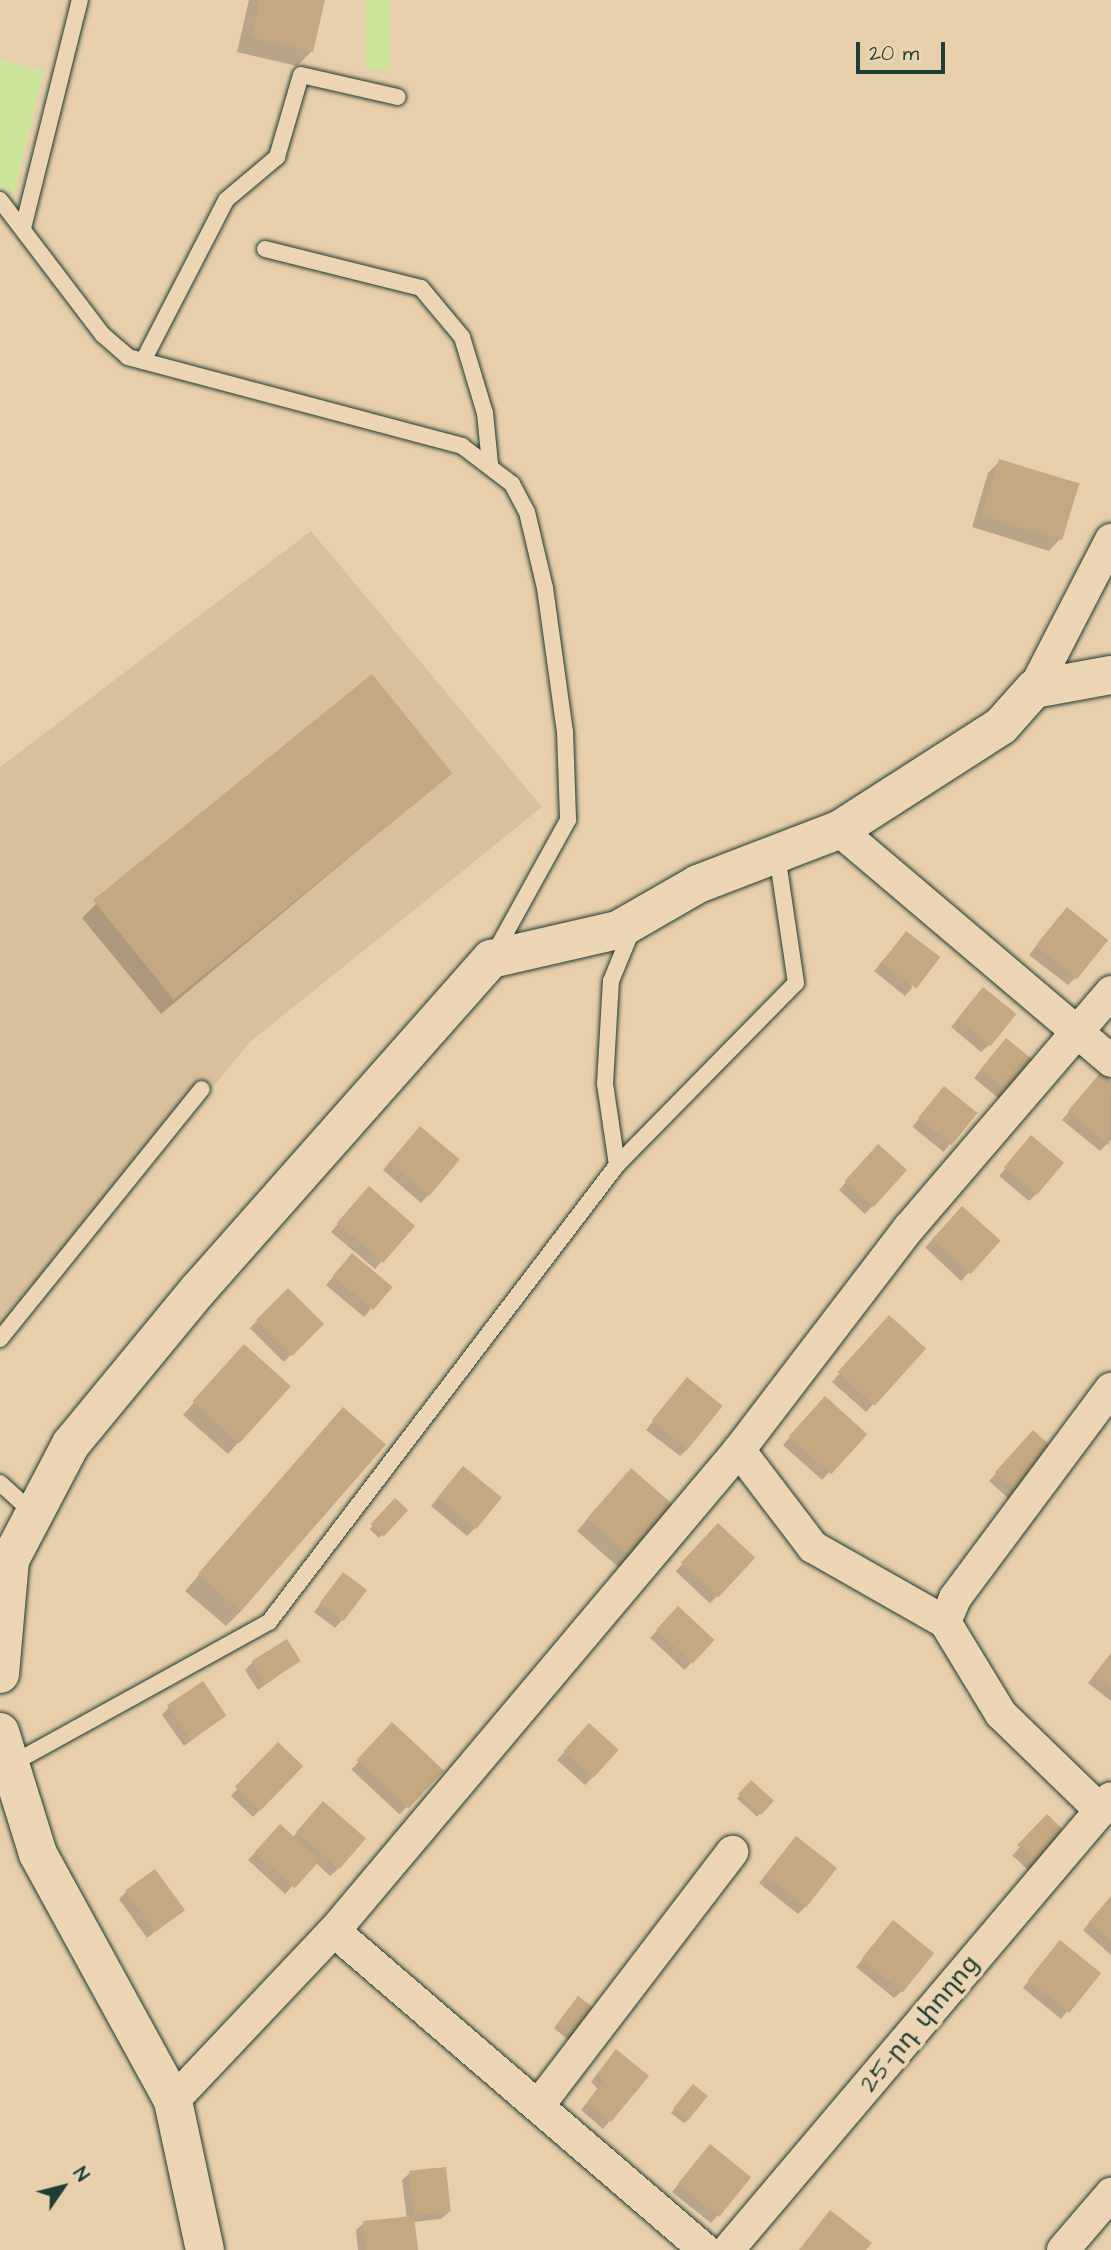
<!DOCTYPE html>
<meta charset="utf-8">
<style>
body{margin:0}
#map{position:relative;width:1111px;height:2250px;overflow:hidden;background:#e7cfac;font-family:"Architects Daughter","Noto Sans Armenian",sans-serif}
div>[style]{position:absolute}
.built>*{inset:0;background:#d8c09d}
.green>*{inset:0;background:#cce49a;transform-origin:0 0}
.shadow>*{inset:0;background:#0003;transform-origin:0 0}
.building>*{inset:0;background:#c3a881;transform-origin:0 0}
.roads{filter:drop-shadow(0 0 2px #1f3d34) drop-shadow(0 0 2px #1f3d34)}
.service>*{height:16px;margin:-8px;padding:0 8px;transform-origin:8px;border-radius:8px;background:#ebd5b4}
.minor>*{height:32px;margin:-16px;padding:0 16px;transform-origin:16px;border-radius:16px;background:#ebd5b4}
.tertiary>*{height:38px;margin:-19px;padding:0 19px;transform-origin:19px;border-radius:19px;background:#ebd5b4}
span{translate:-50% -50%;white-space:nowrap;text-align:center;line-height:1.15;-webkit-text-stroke:7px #ebd5b4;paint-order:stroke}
.street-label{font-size:26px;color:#1f3d34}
.north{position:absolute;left:28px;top:2152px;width:70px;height:70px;-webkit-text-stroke:5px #ebd5b4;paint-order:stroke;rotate:55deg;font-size:19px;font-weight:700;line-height:28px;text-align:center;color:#1f3d34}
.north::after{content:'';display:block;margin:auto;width:24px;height:32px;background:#1f3d34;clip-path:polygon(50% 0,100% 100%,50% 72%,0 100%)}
.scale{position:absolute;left:856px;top:42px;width:89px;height:32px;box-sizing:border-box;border:4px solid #1f3d34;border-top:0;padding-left:9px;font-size:21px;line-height:24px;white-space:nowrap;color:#1f3d34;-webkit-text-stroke:5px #ebd5b4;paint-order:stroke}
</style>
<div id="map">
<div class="built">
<div style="clip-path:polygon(311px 531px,542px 807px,250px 1042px,0 1345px,0 767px)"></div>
</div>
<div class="green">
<div style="left:366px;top:0;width:24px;height:69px"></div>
<div style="clip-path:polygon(0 60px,44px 71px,14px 193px,0 188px)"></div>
</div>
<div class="shadow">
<div style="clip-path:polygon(249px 0,324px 0,312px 51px,297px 66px,237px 52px)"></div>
<div style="clip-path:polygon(1000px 461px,1060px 539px,1049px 551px,972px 527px,988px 473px)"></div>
<div style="clip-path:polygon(451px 773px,161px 1014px,82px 918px,97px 903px)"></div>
<div style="clip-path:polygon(1059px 917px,1075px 978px,1068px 985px,1029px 955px)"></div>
<div style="clip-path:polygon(899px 941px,912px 988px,905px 996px,874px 971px)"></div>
<div style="clip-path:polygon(976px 997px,989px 1045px,981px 1052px,951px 1027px)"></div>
<div style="clip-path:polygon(999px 1047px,1036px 1065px,1004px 1103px,974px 1078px)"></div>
<div style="clip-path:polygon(1101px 1074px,1111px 1083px,1111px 1140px,1100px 1151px,1062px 1120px)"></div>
<div style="left:944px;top:1088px;width:40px;height:50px;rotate:39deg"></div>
<div style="clip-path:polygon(413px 1135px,428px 1195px,421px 1203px,383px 1170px)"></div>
<div style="clip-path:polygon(1024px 1145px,1037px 1193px,1029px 1201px,999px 1176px)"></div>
<div style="clip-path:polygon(871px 1154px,905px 1171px,865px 1214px,839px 1190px)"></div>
<div style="clip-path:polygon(362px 1196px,382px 1261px,375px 1269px,331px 1232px)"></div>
<div style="left:962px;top:1208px;width:49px;height:54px;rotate:43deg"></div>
<div style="clip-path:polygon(345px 1263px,371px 1309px,364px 1317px,326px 1285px)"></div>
<div style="left:288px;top:1290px;width:48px;height:54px;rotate:45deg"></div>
<div style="clip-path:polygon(882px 1325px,924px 1348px,866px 1412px,832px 1382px)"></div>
<div style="clip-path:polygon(233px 1358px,289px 1386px,228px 1454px,183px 1415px)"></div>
<div style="clip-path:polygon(687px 1379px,688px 1449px,680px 1456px,646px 1430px)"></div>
<div style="clip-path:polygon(818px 1405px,865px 1434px,822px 1480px,783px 1445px)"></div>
<div style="clip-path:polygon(343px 1409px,241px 1611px,226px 1626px,185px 1591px)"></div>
<div style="clip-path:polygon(1026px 1440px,1016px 1491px,1009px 1499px,989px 1481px)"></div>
<div style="clip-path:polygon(456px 1476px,475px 1528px,467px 1536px,431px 1506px)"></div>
<div style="clip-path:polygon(620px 1482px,678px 1511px,624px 1572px,577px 1531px)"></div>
<div style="left:395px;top:1501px;width:13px;height:38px;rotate:42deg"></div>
<div style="left:718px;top:1526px;width:47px;height:62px;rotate:43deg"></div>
<div style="clip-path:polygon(343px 1574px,342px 1620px,335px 1628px,314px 1612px)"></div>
<div style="left:678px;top:1608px;width:47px;height:41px;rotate:43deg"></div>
<div style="clip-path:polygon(1111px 1654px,1111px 1701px,1088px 1683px)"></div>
<div style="clip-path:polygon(299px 1661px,258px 1690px,245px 1670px,252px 1663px)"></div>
<div style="clip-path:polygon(169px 1707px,225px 1716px,184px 1746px,162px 1715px)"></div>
<div style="left:393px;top:1725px;width:66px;height:61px;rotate:43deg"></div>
<div style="clip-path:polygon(582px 1733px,592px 1778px,585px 1785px,557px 1760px)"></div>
<div style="clip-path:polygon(271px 1752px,301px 1766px,253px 1817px,231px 1796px)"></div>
<div style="left:751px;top:1783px;width:27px;height:21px;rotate:42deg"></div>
<div style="clip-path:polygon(316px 1811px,338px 1869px,330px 1876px,315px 1862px,285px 1894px,248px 1860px,280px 1826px,293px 1837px)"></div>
<div style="left:1047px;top:1817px;width:28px;height:52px;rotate:42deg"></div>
<div style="clip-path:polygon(789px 1845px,805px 1907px,798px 1914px,759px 1883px)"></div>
<div style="clip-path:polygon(126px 1892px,183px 1910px,147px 1938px,119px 1899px)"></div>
<div style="clip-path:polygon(1111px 1897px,1111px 1955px,1083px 1930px)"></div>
<div style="clip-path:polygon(886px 1930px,902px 1991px,894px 1998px,856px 1967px)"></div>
<div style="clip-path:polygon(1053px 1950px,1099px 1973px,1061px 2019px,1023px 1988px)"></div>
<div style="clip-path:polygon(575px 2001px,572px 2043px,554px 2028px)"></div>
<div style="clip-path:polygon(609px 2059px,647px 2076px,603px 2129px,581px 2110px,598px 2089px,591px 2082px)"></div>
<div style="clip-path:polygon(690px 2090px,687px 2120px,684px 2123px,671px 2113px)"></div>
<div style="clip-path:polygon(703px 2154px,718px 2215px,711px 2223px,672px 2192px)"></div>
<div style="clip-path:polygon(410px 2173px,449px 2212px,441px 2219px,413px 2222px,416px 2250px,358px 2250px,356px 2230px,364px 2223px,407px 2219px,402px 2180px)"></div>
</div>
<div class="building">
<div style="clip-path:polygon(260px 0,325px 0,313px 52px,251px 37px)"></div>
<div style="left:999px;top:459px;width:84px;height:59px;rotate:17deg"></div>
<div style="left:372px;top:674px;width:128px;height:359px;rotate:51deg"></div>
<div style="left:1067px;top:907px;width:53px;height:50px;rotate:39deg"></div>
<div style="left:906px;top:931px;width:43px;height:40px;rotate:37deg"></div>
<div style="left:983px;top:987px;width:43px;height:41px;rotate:39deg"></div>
<div style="left:1006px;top:1038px;width:43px;height:41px;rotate:39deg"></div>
<div style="clip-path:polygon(1101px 1072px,1111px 1081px,1109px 1145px,1068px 1111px)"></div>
<div style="left:944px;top:1086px;width:43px;height:41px;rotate:39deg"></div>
<div style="left:420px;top:1126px;width:52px;height:48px;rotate:40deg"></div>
<div style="left:1031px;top:1135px;width:43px;height:42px;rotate:40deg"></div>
<div style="left:878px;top:1144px;width:39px;height:50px;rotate:42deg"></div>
<div style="left:369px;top:1186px;width:61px;height:49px;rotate:41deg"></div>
<div style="left:962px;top:1206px;width:52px;height:45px;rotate:42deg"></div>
<div style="left:352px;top:1253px;width:53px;height:30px;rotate:40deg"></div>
<div style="left:288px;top:1288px;width:51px;height:45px;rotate:45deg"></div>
<div style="left:889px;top:1315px;width:50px;height:77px;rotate:42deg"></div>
<div style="left:244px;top:1344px;width:63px;height:77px;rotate:42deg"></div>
<div style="left:687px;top:1377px;width:46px;height:56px;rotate:39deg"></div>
<div style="left:825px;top:1396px;width:57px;height:54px;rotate:42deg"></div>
<div style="left:343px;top:1407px;width:57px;height:221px;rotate:41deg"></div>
<div style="left:1033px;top:1430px;width:30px;height:57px;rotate:42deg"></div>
<div style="left:463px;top:1466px;width:50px;height:41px;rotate:39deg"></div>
<div style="left:631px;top:1468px;width:65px;height:67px;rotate:41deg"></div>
<div style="left:395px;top:1498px;width:18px;height:36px;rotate:43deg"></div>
<div style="left:718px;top:1523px;width:51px;height:54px;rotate:43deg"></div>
<div style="left:343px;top:1572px;width:30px;height:39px;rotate:37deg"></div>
<div style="left:678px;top:1606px;width:50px;height:32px;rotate:43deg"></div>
<div style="left:287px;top:1639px;width:26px;height:42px;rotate:58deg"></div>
<div style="clip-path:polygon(1111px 1653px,1111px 1688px,1094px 1675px)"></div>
<div style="left:203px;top:1681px;width:42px;height:43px;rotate:56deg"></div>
<div style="left:392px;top:1722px;width:71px;height:52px;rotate:43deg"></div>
<div style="left:589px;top:1723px;width:40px;height:38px;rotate:42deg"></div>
<div style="left:278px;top:1742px;width:35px;height:62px;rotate:44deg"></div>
<div style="left:751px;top:1780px;width:31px;height:19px;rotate:42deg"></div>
<div style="left:323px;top:1801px;width:57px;height:41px;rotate:41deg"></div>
<div style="left:1047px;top:1814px;width:32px;height:43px;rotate:44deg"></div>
<div style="left:280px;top:1824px;width:54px;height:38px;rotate:42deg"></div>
<div style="left:796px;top:1836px;width:52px;height:50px;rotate:38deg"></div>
<div style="left:155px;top:1869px;width:51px;height:37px;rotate:54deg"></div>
<div style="clip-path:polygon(1111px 1896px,1111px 1941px,1089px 1922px)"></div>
<div style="left:893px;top:1920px;width:53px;height:50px;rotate:39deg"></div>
<div style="left:1060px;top:1940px;width:53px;height:51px;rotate:39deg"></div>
<div style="left:578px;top:1996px;width:26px;height:36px;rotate:37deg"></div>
<div style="clip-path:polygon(616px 2049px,649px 2076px,611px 2122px,587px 2102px,604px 2080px,597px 2074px)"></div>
<div style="left:693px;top:2084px;width:19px;height:32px;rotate:39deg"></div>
<div style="left:710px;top:2144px;width:53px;height:51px;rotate:39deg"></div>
<div style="left:446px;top:2167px;width:45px;height:37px;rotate:84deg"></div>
<div style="clip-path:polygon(830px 2210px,872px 2243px,866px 2250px,799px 2250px)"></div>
<div style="clip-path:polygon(414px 2216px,418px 2250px,366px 2250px,363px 2221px)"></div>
</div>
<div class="roads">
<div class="service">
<div style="left:0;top:200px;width:170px;rotate:52.7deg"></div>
<div style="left:103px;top:335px;width:33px;rotate:41deg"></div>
<div style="left:128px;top:357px;width:346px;rotate:14.9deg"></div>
<div style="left:462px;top:446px;width:63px;rotate:37.2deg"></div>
<div style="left:512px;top:484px;width:32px;rotate:62deg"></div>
<div style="left:527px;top:512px;width:78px;rotate:76.7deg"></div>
<div style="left:545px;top:588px;width:145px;rotate:82.1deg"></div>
<div style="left:565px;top:732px;width:88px;rotate:88deg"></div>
<div style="left:568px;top:820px;width:153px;rotate:118.9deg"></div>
<div style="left:23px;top:228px;width:235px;rotate:-76deg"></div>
<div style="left:265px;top:249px;width:161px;rotate:14deg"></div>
<div style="left:421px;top:288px;width:64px;rotate:50.1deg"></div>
<div style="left:462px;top:337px;width:79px;rotate:73.2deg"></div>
<div style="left:485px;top:413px;width:51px;rotate:84.4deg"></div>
<div style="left:143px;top:361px;width:181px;rotate:-62.7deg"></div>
<div style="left:226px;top:200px;width:67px;rotate:-40.1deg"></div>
<div style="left:277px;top:157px;width:85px;rotate:-73.7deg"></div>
<div style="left:301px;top:75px;width:99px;rotate:12.8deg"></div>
<div style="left:617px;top:1165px;width:255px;rotate:-45.5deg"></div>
<div style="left:796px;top:983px;width:129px;rotate:-98.4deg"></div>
<div style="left:0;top:1339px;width:321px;rotate:-51.1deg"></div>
<div style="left:0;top:1483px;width:42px;rotate:42.1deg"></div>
<div style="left:10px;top:1765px;width:296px;rotate:-28.9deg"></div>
<div style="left:269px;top:1622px;width:574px;rotate:-52.71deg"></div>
<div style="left:617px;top:1165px;width:82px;rotate:-98.4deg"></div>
<div style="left:605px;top:1084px;width:103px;rotate:-86.7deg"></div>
<div style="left:611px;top:981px;width:55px;rotate:-67.6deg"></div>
</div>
<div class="minor">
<div style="left:1034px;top:689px;width:168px;rotate:-62.7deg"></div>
<div style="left:839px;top:830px;width:357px;rotate:40.3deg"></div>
<div style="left:739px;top:1450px;width:122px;rotate:52.7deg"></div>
<div style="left:813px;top:1547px;width:152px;rotate:29.6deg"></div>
<div style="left:945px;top:1622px;width:108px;rotate:58.7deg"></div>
<div style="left:1001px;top:1714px;width:139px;rotate:44.1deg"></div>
<div style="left:945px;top:1622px;width:26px;rotate:-67deg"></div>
<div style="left:955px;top:1598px;width:261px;rotate:-53.3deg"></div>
<div style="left:334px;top:1931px;width:489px;rotate:40.7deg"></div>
<div style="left:173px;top:2101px;width:234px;rotate:-46.6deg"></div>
<div style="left:334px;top:1931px;width:629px;rotate:-49.9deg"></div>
<div style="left:739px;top:1450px;width:280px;rotate:-52.6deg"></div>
<div style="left:909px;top:1228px;width:311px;rotate:-49.4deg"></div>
<div style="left:538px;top:2106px;width:320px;rotate:-52.6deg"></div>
<div style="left:728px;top:2250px;width:592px;rotate:-49.72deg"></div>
<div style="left:1063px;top:2250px;width:74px;rotate:-49.4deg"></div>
</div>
<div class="tertiary">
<div style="left:0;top:1674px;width:114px;rotate:-85deg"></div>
<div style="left:10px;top:1560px;width:131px;rotate:-62.3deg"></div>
<div style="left:71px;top:1444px;width:200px;rotate:-50.5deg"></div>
<div style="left:198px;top:1290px;width:442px;rotate:-48.5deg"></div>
<div style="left:491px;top:959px;width:130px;rotate:-12.9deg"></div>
<div style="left:618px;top:930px;width:92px;rotate:-29.9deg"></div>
<div style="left:698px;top:884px;width:151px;rotate:-21deg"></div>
<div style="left:839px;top:830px;width:193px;rotate:-32.7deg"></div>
<div style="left:1001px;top:726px;width:50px;rotate:-48.3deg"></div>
<div style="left:1034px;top:689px;width:78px;rotate:-10.3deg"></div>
<div style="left:0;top:1732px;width:128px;rotate:72.7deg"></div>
<div style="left:38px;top:1854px;width:281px;rotate:61.3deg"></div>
<div style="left:173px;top:2101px;width:152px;rotate:77.9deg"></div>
</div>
</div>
<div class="street-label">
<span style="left:920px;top:2024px;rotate:-50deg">25-րդ փողոց</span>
</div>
<div class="north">N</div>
<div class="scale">20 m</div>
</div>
